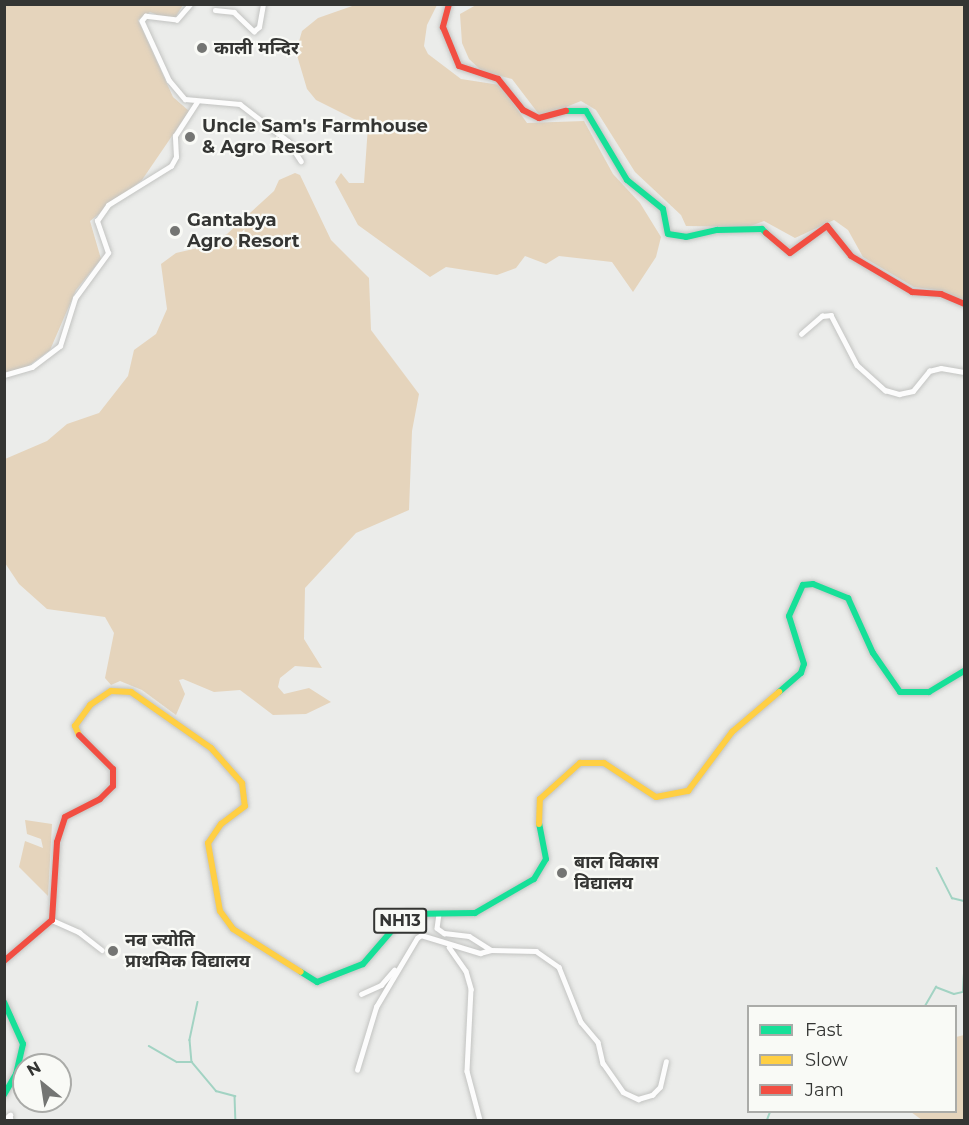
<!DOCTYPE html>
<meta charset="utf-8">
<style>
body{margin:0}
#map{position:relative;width:969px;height:1125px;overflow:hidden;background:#ebecea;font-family:Montserrat,"Noto Sans Devanagari",sans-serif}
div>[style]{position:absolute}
.green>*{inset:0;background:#e5d4bc}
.stream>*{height:1.5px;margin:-0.75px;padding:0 0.75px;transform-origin:0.75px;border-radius:0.75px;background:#a2d3c3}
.roads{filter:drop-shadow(0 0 2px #c2c3c1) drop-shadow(0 0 2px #c2c3c1)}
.street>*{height:4.5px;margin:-2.25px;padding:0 2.25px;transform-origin:2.25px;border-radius:2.25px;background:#fcfcfc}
.fast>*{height:6px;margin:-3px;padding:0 3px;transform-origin:3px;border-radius:3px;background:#16e098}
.slow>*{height:6px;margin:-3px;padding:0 3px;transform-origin:3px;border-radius:3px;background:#ffcf43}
.jam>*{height:6px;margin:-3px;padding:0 3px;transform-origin:3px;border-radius:3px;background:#f24e42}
.dots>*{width:16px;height:16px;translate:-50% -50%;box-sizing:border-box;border:3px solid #f9faf6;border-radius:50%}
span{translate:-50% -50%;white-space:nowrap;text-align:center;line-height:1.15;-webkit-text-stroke:4.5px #f9faf6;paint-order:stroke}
.shield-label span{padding:2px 4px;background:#f9faf6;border:2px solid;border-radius:4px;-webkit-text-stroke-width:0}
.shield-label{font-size:16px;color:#343533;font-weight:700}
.poi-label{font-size:18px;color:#343533;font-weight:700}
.left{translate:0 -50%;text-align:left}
.frame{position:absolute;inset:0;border:6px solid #343533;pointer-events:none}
.legend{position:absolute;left:747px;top:1005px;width:210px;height:108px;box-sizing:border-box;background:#f9faf6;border:2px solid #aaaba8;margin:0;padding:8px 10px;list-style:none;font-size:18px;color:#343533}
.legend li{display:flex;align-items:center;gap:12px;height:30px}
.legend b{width:30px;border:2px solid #aaaba8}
.north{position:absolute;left:12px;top:1053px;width:60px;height:60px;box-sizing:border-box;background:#f9faf6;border:2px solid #aaaba8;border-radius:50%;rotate:330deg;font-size:16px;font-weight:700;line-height:24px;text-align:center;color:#343533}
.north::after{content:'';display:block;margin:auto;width:21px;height:27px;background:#747573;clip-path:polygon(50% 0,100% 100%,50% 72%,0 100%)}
</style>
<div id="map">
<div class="green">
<div style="clip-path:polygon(508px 4px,964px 5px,964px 301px,937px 290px,914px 287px,863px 257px,848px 230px,834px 220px,795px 238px,764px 221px,748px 227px,686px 226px,681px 215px,635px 172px,596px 110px,581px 101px,541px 117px,512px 79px,482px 71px,469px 59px,462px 43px,460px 14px,476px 5px)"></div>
<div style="clip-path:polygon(5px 5px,183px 5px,173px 21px,150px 12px,138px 20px,173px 97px,189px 111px,142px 180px,90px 221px,101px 259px,76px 290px,50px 350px,24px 369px,5px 374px)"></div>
<div style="clip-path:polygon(355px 5px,437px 5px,427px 25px,424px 46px,428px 54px,461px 79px,500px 85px,527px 123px,584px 121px,613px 174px,640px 203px,661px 237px,656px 257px,633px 292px,612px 262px,559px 256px,546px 264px,525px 256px,516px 268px,497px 275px,446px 267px,430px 277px,358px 225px,335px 182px,341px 173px,349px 183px,364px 183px,368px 126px,316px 100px,307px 89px,296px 52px,302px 31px,318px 18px)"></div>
<div style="clip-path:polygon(295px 173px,300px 175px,331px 240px,369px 278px,371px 330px,419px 394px,412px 431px,409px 510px,356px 533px,305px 588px,304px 639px,322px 668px,295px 666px,280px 678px,278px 687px,284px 694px,309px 688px,331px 702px,306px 714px,273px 715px,240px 690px,214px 692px,183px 679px,179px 680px,185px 694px,176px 715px,142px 690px,120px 681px,111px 685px,105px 678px,114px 633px,105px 617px,47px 609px,19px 584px,5px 563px,5px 459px,47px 441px,67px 424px,99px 413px,128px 376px,134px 350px,156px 334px,167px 309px,161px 264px,176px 253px,202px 247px,227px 234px,274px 191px,279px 180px)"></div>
<div style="clip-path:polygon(25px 820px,52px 824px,48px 896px,19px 867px,25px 841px,43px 848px,41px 839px,27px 834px)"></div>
<div style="clip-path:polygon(964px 1035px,964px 1120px,922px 1120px,911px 1112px,956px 1112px,956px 1037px)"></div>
</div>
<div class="stream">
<div style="left:937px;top:868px;width:34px;rotate:63deg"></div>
<div style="left:952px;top:898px;width:12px;rotate:14deg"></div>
<div style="left:198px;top:1002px;width:39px;rotate:102deg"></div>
<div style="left:190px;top:1040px;width:22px;rotate:85deg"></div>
<div style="left:192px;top:1062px;width:38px;rotate:50deg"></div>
<div style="left:216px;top:1091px;width:20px;rotate:15deg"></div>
<div style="left:235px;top:1096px;width:24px;rotate:88deg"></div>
<div style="left:925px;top:1006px;width:22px;rotate:-60deg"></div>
<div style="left:936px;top:987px;width:19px;rotate:21deg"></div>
<div style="left:954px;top:994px;width:9px;rotate:-13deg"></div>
<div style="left:963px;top:992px;width:17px;rotate:-87deg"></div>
<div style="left:149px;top:1046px;width:32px;rotate:30deg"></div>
<div style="left:177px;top:1062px;width:15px"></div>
<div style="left:767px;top:1120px;width:9px;rotate:-69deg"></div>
</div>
<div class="roads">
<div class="street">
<div style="left:191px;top:4px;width:21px;rotate:131deg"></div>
<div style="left:177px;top:20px;width:31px;rotate:-173deg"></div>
<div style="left:146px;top:16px;width:6px;rotate:129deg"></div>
<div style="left:142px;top:21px;width:65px;rotate:65.4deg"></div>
<div style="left:169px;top:80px;width:25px;rotate:50deg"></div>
<div style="left:185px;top:99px;width:55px;rotate:5.2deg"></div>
<div style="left:240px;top:104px;width:61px;rotate:37.6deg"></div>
<div style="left:288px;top:141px;width:24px;rotate:57deg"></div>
<div style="left:215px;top:10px;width:19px;rotate:6deg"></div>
<div style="left:234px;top:12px;width:28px;rotate:44deg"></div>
<div style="left:254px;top:31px;width:6px;rotate:-39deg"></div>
<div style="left:259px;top:27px;width:23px;rotate:-80deg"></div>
<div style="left:801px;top:334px;width:28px;rotate:-41deg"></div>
<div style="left:822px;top:316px;width:9px;rotate:-6deg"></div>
<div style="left:831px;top:315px;width:56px;rotate:62.5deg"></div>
<div style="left:857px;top:365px;width:38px;rotate:42deg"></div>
<div style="left:885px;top:390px;width:15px;rotate:16deg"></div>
<div style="left:899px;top:394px;width:14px;rotate:-12deg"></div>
<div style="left:913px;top:391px;width:26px;rotate:-51deg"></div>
<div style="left:929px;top:371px;width:12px;rotate:-14deg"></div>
<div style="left:941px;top:368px;width:23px;rotate:10deg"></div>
<div style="left:4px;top:375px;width:29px;rotate:-16deg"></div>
<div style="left:32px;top:367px;width:35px;rotate:-37deg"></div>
<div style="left:60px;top:346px;width:50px;rotate:-72.6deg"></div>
<div style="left:75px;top:298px;width:56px;rotate:-53.7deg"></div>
<div style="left:108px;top:253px;width:34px;rotate:-109deg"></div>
<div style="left:97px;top:221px;width:19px;rotate:-55deg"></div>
<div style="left:108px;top:205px;width:74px;rotate:-31.8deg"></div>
<div style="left:171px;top:166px;width:10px;rotate:-61deg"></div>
<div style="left:176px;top:157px;width:21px;rotate:-93deg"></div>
<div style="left:175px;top:136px;width:40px;rotate:-57.1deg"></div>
<div style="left:439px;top:914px;width:14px;rotate:98deg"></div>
<div style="left:437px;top:928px;width:9px;rotate:36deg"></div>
<div style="left:444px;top:933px;width:25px;rotate:7deg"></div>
<div style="left:469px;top:936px;width:26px;rotate:32deg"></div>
<div style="left:491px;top:950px;width:45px;rotate:1.3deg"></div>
<div style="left:536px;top:951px;width:28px;rotate:35deg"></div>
<div style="left:559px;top:967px;width:59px;rotate:68.2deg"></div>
<div style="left:581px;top:1022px;width:26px;rotate:50deg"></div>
<div style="left:598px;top:1042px;width:22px;rotate:77deg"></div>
<div style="left:603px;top:1063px;width:35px;rotate:55deg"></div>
<div style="left:623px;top:1092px;width:17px;rotate:25deg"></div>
<div style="left:638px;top:1099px;width:15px;rotate:-16deg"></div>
<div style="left:652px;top:1095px;width:11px;rotate:-45deg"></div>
<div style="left:660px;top:1087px;width:26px;rotate:-77deg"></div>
<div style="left:52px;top:920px;width:30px;rotate:24deg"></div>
<div style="left:79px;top:932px;width:29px;rotate:38deg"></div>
<div style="left:449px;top:947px;width:29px;rotate:55deg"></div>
<div style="left:466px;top:971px;width:19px;rotate:74deg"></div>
<div style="left:471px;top:989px;width:82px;rotate:92.8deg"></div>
<div style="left:467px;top:1071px;width:51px;rotate:75.1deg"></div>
<div style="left:361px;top:994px;width:22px;rotate:-24deg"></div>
<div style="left:381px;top:985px;width:20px;rotate:-49deg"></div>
<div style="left:357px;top:1070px;width:66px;rotate:-73.2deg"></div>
<div style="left:376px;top:1007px;width:80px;rotate:-59.3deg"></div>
<div style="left:417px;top:938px;width:5px;rotate:-37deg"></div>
<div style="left:421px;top:935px;width:62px;rotate:17deg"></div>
<div style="left:480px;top:953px;width:11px;rotate:-15deg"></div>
<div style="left:4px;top:1120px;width:8px;rotate:-40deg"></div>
<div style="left:10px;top:1115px;width:5px;rotate:79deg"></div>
</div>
<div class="fast">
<div style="left:566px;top:111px;width:20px"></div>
<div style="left:586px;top:111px;width:80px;rotate:59.3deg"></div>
<div style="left:627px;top:180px;width:46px;rotate:38.9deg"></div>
<div style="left:663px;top:209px;width:25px;rotate:79deg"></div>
<div style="left:668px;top:234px;width:18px;rotate:9deg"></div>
<div style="left:686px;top:237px;width:32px;rotate:-13deg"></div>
<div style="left:717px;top:230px;width:45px;rotate:-1.3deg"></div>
<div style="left:762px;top:229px;width:6px;rotate:45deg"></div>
<div style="left:779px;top:692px;width:29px;rotate:-41deg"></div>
<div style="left:801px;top:673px;width:9px;rotate:-72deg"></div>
<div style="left:804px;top:664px;width:50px;rotate:-107.4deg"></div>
<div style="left:789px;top:616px;width:34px;rotate:-66deg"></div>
<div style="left:803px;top:585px;width:10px;rotate:-6deg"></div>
<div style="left:813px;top:584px;width:38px;rotate:22deg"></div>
<div style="left:848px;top:598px;width:60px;rotate:65.6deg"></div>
<div style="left:873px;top:653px;width:47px;rotate:55.3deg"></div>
<div style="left:900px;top:692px;width:29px"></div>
<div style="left:929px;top:692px;width:41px;rotate:-31deg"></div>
<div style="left:301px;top:972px;width:19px;rotate:32deg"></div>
<div style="left:317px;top:982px;width:49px;rotate:-21.4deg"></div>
<div style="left:363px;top:964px;width:66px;rotate:-49.3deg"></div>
<div style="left:406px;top:914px;width:69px;rotate:-0.8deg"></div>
<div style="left:475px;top:913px;width:68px;rotate:-30deg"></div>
<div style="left:534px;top:879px;width:23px;rotate:-59deg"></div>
<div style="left:546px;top:859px;width:36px;rotate:-101deg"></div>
<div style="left:4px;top:1002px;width:46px;rotate:65.7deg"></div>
<div style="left:23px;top:1044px;width:31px;rotate:103deg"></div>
<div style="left:16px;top:1074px;width:24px;rotate:120deg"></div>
</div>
<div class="slow">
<div style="left:79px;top:735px;width:10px;rotate:-114deg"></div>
<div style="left:75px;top:726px;width:26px;rotate:-54deg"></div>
<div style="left:90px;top:705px;width:25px;rotate:-34deg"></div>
<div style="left:111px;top:691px;width:20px;rotate:3deg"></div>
<div style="left:131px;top:692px;width:98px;rotate:35deg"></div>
<div style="left:211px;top:748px;width:47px;rotate:48.5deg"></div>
<div style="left:242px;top:783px;width:23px;rotate:83deg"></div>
<div style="left:245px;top:806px;width:30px;rotate:143deg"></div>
<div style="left:221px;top:824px;width:23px;rotate:124deg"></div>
<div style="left:208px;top:843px;width:69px;rotate:80deg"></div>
<div style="left:220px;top:911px;width:22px;rotate:54deg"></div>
<div style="left:233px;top:929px;width:80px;rotate:32.3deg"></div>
<div style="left:539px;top:824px;width:25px;rotate:-88deg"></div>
<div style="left:540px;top:799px;width:54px;rotate:-42deg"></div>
<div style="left:580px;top:763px;width:24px"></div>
<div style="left:604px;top:763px;width:62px;rotate:33.2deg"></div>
<div style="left:656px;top:797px;width:33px;rotate:-11deg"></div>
<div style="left:688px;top:791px;width:74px;rotate:-53.3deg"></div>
<div style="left:732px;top:732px;width:62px;rotate:-40.4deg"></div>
</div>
<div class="jam">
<div style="left:449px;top:4px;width:24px;rotate:105deg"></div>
<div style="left:443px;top:27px;width:42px;rotate:67.7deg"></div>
<div style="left:459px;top:66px;width:41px;rotate:18.4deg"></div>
<div style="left:498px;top:79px;width:40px;rotate:51deg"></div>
<div style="left:523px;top:110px;width:18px;rotate:27deg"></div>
<div style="left:539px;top:118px;width:28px;rotate:-15deg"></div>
<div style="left:766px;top:233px;width:31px;rotate:40deg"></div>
<div style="left:790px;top:253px;width:46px;rotate:-36.1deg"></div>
<div style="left:827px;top:226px;width:38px;rotate:51deg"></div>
<div style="left:851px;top:256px;width:71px;rotate:30.5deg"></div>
<div style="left:912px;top:292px;width:29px;rotate:4deg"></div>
<div style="left:941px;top:294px;width:25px;rotate:23deg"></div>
<div style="left:4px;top:961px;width:63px;rotate:-40.5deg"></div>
<div style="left:52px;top:920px;width:78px;rotate:-86.3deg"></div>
<div style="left:57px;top:842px;width:26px;rotate:-72deg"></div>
<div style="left:65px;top:817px;width:39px;rotate:-27deg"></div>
<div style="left:100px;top:799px;width:18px;rotate:-45deg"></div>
<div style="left:113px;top:786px;width:17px;rotate:-90deg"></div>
<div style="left:113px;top:769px;width:48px;rotate:-135deg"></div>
</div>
</div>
<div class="dots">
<div style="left:202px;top:48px;background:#747573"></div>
<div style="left:190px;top:137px;background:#747573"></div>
<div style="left:175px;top:231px;background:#747573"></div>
<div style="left:562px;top:873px;background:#747573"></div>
<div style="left:113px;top:951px;background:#747573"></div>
</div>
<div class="shield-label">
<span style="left:400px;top:921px">NH13</span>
</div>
<div class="poi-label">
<span class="left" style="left:214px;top:48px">काली मन्दिर</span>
<span class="left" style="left:202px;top:137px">Uncle Sam's Farmhouse<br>&amp; Agro Resort</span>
<span class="left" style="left:187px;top:231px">Gantabya<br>Agro Resort</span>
<span class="left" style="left:574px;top:873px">बाल विकास<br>विद्यालय</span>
<span class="left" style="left:125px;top:951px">नव ज्योति<br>प्राथमिक विद्यालय</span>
</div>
<div class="frame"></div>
<ul class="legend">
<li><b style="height:8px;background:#16e098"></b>Fast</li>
<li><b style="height:8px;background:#ffcf43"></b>Slow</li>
<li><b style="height:8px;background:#f24e42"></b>Jam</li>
</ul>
<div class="north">N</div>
</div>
